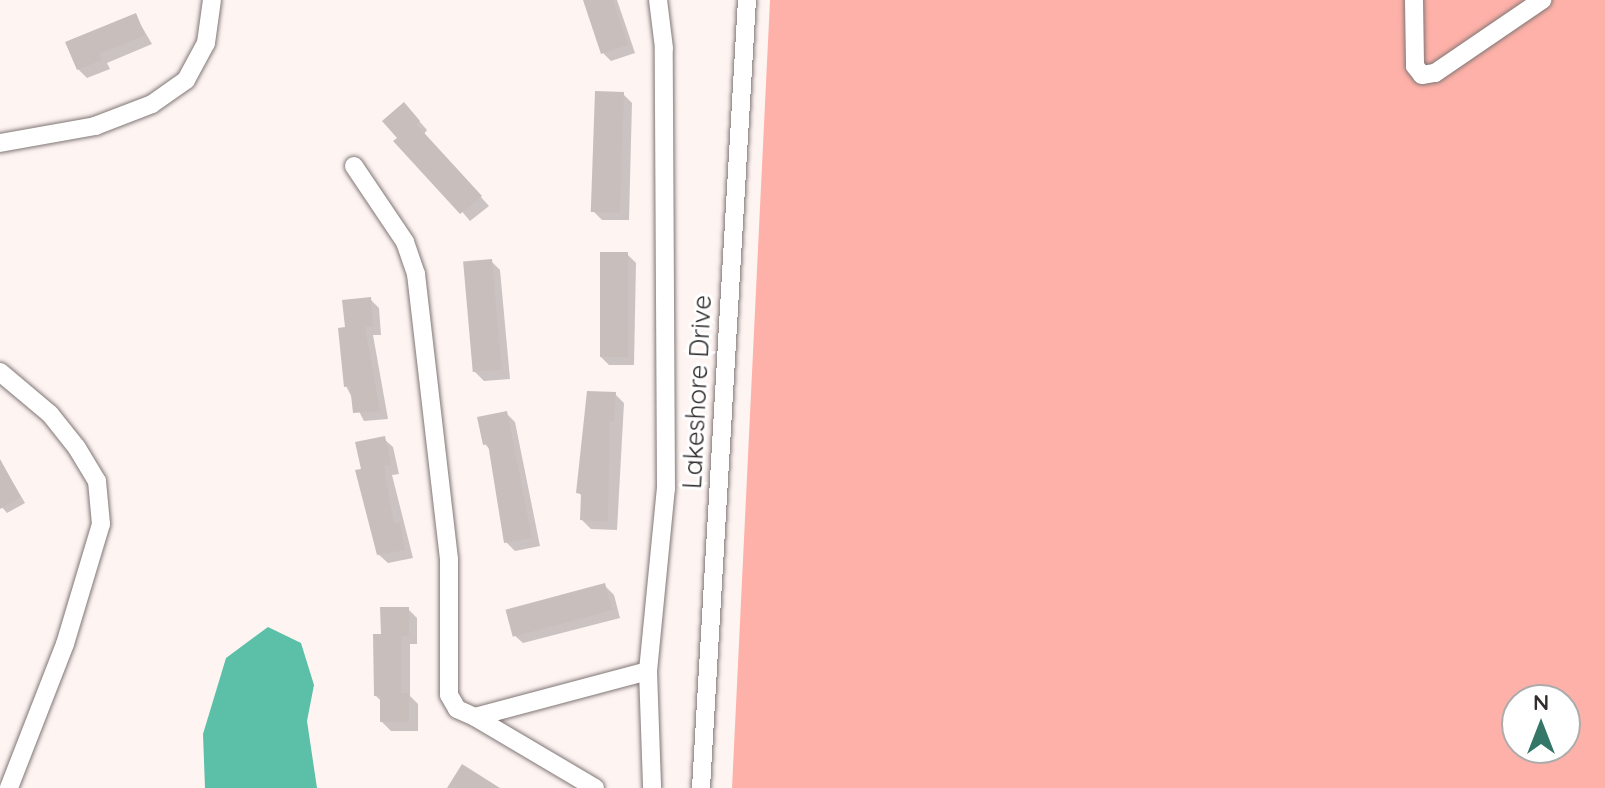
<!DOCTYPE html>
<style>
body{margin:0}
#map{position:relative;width:1605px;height:788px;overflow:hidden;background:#fef4f2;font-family:Quicksand,sans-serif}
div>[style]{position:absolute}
.green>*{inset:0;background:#feb1a8}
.water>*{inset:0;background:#5cbfa8}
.shadow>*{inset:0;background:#0003}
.building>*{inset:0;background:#c8bfbd;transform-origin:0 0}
.roads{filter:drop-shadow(0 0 2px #7f7675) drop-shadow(0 0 2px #7f7675)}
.minor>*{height:18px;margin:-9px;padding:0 9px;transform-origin:9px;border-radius:9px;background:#fff}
span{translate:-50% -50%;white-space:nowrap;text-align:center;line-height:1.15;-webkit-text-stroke:6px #fff;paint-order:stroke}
.street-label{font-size:26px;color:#322e2e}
.north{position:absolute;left:1501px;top:684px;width:80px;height:80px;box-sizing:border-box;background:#fff;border:2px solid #adabab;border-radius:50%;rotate:0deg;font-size:22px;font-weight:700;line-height:32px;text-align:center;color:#322e2e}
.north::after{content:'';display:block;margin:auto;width:28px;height:36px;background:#347667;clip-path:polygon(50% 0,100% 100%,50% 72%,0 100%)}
</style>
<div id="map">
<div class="green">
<div style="clip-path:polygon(evenodd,770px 0,1605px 0,1605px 788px,732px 788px,770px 0,1517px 700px,1565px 700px,1565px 748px,1517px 748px,1517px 700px)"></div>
</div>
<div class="water">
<div style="clip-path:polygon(268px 627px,301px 643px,314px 685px,307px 721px,317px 788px,205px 788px,203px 734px,226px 658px)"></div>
</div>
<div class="shadow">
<div style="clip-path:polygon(585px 0,617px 0,635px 53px,611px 61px,602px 52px)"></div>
<div style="clip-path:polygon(135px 15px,152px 44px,107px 63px,110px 69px,87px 78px,78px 69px)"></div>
<div style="clip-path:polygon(623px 94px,632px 103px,629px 220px,602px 220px,593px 211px)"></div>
<div style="clip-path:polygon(413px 114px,427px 130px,424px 134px,489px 206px,470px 221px,400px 138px)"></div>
<div style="clip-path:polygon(627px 254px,636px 263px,634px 365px,609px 365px,600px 356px)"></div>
<div style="clip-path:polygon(491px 261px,500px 270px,510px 379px,484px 381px,475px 372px)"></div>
<div style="clip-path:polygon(370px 299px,379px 308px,381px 335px,373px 335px,388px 419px,364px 421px,346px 386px,347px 329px)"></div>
<div style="clip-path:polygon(615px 394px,624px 403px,617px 530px,591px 529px,582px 520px,583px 497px,579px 493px)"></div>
<div style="clip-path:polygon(506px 413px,515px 422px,540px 546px,515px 551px,506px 542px,491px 451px,485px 444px)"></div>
<div style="clip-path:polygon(384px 439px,393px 447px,399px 474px,392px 475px,413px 558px,388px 563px,378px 554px,363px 470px)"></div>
<div style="clip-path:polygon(0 461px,25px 503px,7px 513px,0 505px)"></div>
<div style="clip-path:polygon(605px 586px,614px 595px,620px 618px,523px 643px,514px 635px)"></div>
<div style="clip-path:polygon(408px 609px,417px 618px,417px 644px,410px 644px,410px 696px,418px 704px,418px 731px,391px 731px,382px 722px,382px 702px,376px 696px)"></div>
</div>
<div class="building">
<div style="clip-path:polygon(583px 0,613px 0,628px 45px,601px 54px)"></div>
<div style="clip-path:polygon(136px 13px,145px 35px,99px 54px,102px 60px,77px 70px,65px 42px)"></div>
<div style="left:595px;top:91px;width:29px;height:121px;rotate:2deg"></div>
<div style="clip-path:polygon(404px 102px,420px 121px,416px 124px,482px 196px,460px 214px,393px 141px,397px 138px,382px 121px)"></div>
<div style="left:600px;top:252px;width:28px;height:105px"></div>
<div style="left:492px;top:259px;width:111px;height:29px;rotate:85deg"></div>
<div style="clip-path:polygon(371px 297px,373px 326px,365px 327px,380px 411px,353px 413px,350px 386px,344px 387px,338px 328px,345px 327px,342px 300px)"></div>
<div style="clip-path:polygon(587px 391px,616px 392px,614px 421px,610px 421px,608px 522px,580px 520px,581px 494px,576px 493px)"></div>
<div style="clip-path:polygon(507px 411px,532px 538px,504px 543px,488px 444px,483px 445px,477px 417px)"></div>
<div style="clip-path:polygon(385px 436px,391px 465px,384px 466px,394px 524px,400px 523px,405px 550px,377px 555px,355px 470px,361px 469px,355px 442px)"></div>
<div style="clip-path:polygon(0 459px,21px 497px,0 509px)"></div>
<div style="left:605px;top:583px;width:28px;height:103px;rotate:75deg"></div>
<div style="clip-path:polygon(380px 607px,409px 607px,409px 636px,402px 636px,401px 693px,409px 693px,409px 722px,380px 722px,380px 696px,374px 696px,373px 634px,381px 634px)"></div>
<div style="clip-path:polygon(462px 764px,500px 788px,447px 788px)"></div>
</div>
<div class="roads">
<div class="minor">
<div style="left:1414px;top:0;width:66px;rotate:89.1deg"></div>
<div style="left:1415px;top:66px;width:11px;rotate:52deg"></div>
<div style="left:1422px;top:75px;width:13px;rotate:-9deg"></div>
<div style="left:1435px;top:73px;width:130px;rotate:-34.3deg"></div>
<div style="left:0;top:143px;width:97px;rotate:-10.1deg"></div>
<div style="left:95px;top:126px;width:61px;rotate:-21.1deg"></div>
<div style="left:152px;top:104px;width:42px;rotate:-35.2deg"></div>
<div style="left:186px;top:80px;width:42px;rotate:-61.6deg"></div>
<div style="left:206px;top:43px;width:43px;rotate:-82.1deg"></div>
<div style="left:354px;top:166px;width:92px;rotate:56.1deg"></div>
<div style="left:405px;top:242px;width:34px;rotate:71deg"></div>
<div style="left:416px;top:274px;width:287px;rotate:83.4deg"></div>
<div style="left:449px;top:559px;width:136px;rotate:90deg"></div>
<div style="left:449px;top:695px;width:16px;rotate:60deg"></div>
<div style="left:457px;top:709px;width:20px;rotate:24deg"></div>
<div style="left:0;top:372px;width:65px;rotate:40deg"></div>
<div style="left:50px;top:414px;width:43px;rotate:51.5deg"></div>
<div style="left:77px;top:448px;width:39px;rotate:59deg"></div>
<div style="left:97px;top:481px;width:43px;rotate:84.7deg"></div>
<div style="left:101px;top:524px;width:125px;rotate:106.7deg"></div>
<div style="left:65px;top:644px;width:155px;rotate:111.3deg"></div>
<div style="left:648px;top:671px;width:183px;rotate:-84.4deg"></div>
<div style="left:666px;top:489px;width:441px;rotate:-90.3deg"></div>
<div style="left:664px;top:48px;width:48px;rotate:-97.1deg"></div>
<div style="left:595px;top:788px;width:139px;rotate:-149.4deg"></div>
<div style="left:475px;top:717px;width:179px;rotate:-14.9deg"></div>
<div style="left:648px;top:671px;width:117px;rotate:88deg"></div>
<div style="left:701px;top:788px;width:789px;rotate:-86.66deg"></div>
</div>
</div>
<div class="street-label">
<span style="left:697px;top:392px;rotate:-87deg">Lakeshore Drive</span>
</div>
<div class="north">N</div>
</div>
